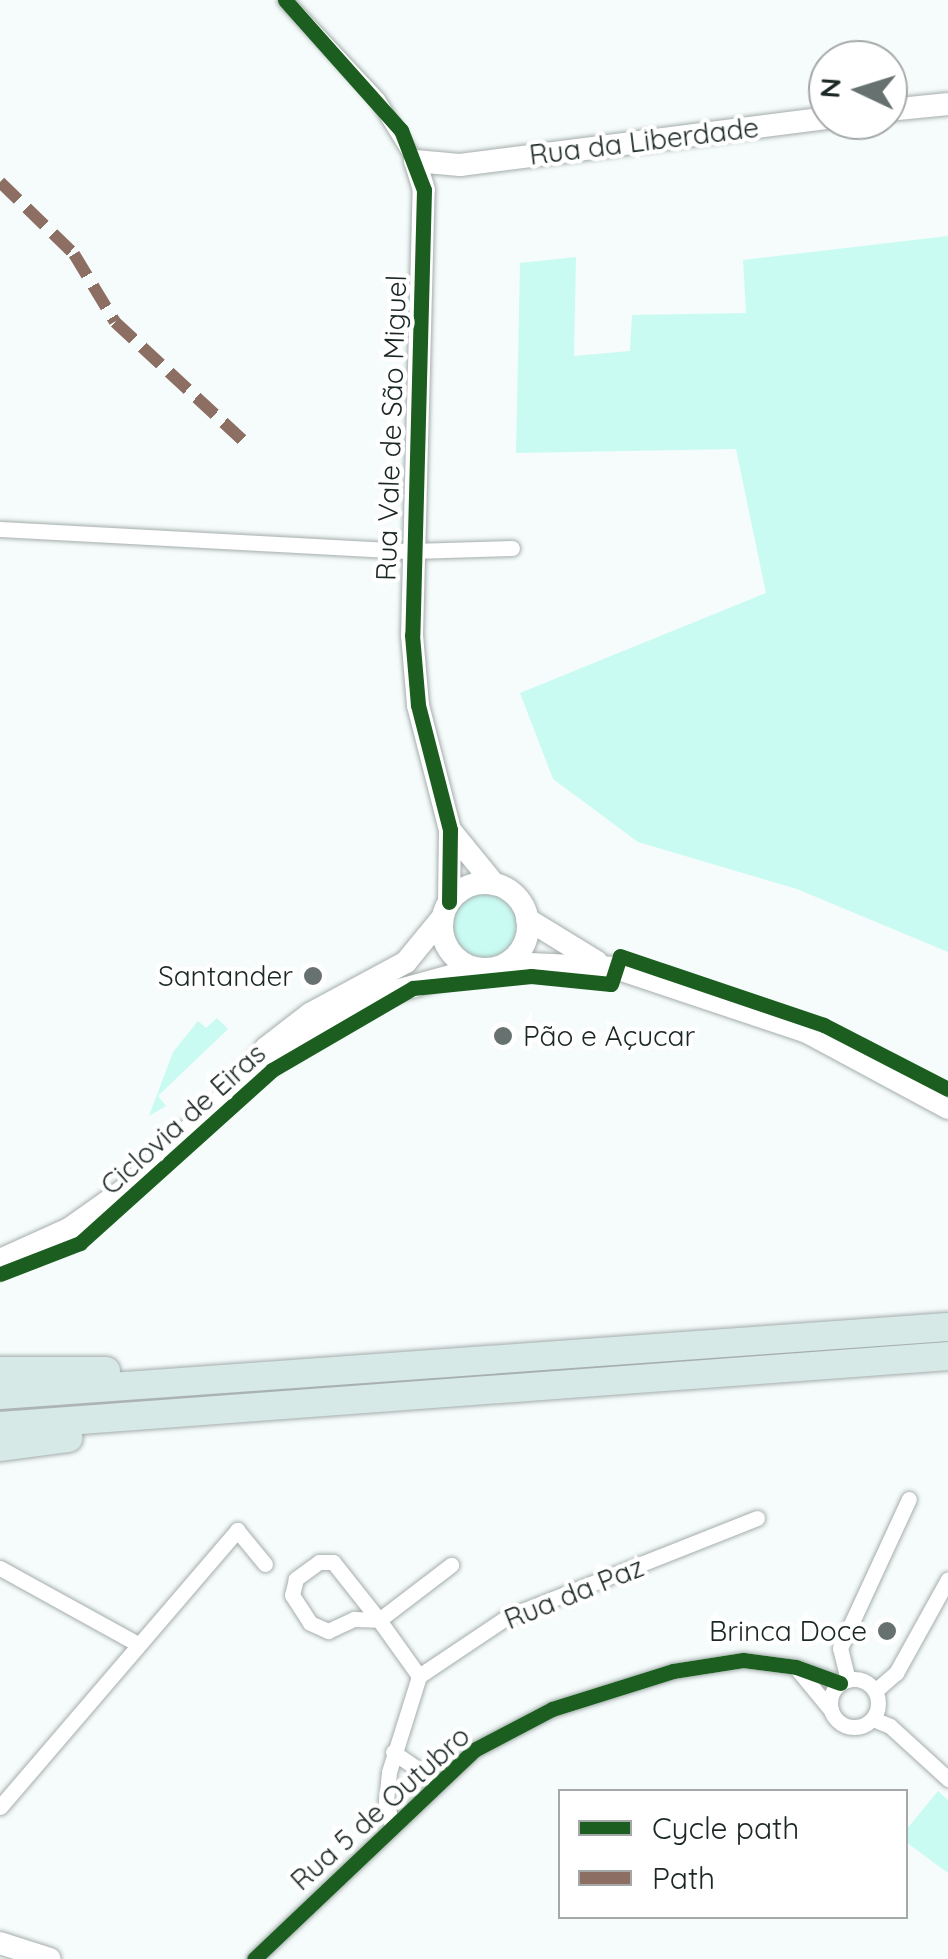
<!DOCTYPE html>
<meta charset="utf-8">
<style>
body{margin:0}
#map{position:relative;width:948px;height:1959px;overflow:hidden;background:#f5fcfb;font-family:Quicksand,sans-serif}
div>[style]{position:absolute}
.green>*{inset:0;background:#c9fbf2}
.round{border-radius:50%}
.roads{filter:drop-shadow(0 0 2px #a5adac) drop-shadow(0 0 2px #a5adac)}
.street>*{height:15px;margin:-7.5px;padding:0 7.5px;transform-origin:7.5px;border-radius:7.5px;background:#fefffe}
.street>.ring{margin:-7.5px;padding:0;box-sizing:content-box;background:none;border:15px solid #fefffe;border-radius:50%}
.secondary>*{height:22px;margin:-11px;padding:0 11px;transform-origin:11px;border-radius:11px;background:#fefffe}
.secondary>.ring{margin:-11px;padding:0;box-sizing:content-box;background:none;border:22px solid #fefffe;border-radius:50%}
.highway>*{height:28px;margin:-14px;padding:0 14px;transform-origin:14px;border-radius:14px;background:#d6e9e7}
.quiet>*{height:12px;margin-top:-6px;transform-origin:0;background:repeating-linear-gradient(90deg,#8d6e63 0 25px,transparent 0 37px)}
.cycleway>*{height:15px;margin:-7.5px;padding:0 7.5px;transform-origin:7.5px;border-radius:7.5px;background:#1b5e20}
.dots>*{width:28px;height:28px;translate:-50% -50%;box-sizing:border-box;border:5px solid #fff;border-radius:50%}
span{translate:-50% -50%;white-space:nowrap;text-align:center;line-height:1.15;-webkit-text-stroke:9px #fff;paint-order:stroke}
.street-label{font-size:28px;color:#1b2725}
.poi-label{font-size:28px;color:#1b2725}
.right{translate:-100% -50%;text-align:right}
.left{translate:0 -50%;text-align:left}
.legend{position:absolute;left:558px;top:1789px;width:350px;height:130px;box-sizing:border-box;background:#fff;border:2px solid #a4a9a8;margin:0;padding:12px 18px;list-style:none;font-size:30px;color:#1b2725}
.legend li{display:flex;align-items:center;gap:20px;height:50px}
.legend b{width:50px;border:2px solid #a4a9a8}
.north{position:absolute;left:808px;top:40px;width:100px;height:100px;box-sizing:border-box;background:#fff;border:2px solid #a4a9a8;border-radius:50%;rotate:274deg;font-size:28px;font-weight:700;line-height:40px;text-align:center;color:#1b2725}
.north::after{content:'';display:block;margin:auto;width:35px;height:45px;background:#677270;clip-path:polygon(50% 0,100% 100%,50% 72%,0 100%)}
</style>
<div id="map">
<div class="green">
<div style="clip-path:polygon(948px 236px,948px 952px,797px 889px,638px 842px,553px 779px,520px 693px,766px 593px,736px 449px,516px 453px,520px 263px,576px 257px,574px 356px,630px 351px,632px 315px,746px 313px,743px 260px)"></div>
<div class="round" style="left:451px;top:893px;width:66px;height:66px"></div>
<div style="clip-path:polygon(217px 1018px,228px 1029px,158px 1096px,166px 1106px,149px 1116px,173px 1052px,198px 1021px,206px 1028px)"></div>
<div style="clip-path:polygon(938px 1791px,948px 1800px,948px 1873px,906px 1842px,906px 1830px)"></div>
</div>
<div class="roads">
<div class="street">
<div style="left:285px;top:0;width:135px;rotate:47.1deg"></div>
<div style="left:377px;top:99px;width:73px;rotate:58.5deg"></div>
<div style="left:0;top:529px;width:413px;rotate:3.1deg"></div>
<div style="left:412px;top:551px;width:100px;rotate:-1.7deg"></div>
<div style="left:0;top:1568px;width:155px;rotate:28.9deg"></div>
<div style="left:798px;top:1670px;width:52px;rotate:50.5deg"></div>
<div style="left:419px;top:1676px;width:69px;rotate:-125.5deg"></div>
<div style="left:379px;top:1620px;width:74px;rotate:-128.4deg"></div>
<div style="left:333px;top:1562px;width:14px;rotate:180deg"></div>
<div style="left:319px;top:1562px;width:29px;rotate:144deg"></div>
<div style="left:296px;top:1579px;width:16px;rotate:104deg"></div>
<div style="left:292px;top:1595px;width:33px;rotate:57deg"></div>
<div style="left:310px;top:1623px;width:20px;rotate:24deg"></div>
<div style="left:328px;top:1631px;width:29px;rotate:-25deg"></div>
<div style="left:354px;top:1619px;width:25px;rotate:2deg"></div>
<div style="left:379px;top:1620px;width:91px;rotate:-37.4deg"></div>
<div class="ring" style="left:830px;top:1679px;width:33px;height:33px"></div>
<div style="left:848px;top:1680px;width:33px;rotate:-104deg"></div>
<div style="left:840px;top:1648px;width:164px;rotate:-65.2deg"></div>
<div style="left:875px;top:1691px;width:28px;rotate:-41deg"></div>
<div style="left:896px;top:1673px;width:107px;rotate:-61deg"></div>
<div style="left:873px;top:1719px;width:18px;rotate:22deg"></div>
<div style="left:890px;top:1726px;width:79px;rotate:42.4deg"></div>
<div style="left:393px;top:1752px;width:55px;rotate:34.6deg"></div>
<div style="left:0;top:1807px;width:365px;rotate:-49.4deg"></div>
<div style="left:237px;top:1530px;width:44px;rotate:50.5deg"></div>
<div style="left:392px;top:1826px;width:26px;rotate:-103deg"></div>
<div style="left:386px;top:1801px;width:29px;rotate:-84deg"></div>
<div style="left:389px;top:1772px;width:101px;rotate:-72.6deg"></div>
<div style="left:419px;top:1676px;width:106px;rotate:-33.8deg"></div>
<div style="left:507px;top:1617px;width:269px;rotate:-21.6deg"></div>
<div style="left:254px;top:1959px;width:303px;rotate:-43.5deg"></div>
<div style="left:474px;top:1750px;width:88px;rotate:-27.7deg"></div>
<div style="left:552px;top:1709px;width:127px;rotate:-17.4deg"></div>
<div style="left:673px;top:1671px;width:71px;rotate:-8.9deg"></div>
<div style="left:743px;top:1660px;width:53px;rotate:7.5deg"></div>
<div style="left:796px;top:1667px;width:47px;rotate:20deg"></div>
</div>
<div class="secondary">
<div style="left:888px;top:110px;width:60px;rotate:-5.7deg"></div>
<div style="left:450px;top:830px;width:70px;rotate:50.8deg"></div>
<div class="ring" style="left:442px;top:883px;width:64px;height:64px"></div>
<div style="left:449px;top:902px;width:72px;rotate:-89.2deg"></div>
<div style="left:450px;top:830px;width:129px;rotate:-104.4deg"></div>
<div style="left:418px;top:705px;width:70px;rotate:-94.9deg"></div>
<div style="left:412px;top:635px;width:445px;rotate:-88.5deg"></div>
<div style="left:424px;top:190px;width:30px;rotate:-107deg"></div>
<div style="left:415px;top:161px;width:45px;rotate:5.1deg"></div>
<div style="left:460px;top:165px;width:371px;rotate:-7.3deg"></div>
<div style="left:527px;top:919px;width:82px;rotate:31.6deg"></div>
<div style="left:509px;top:963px;width:107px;rotate:2.7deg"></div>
<div style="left:616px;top:968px;width:201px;rotate:18.5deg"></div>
<div style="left:807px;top:1032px;width:160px;rotate:28.3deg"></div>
<div style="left:249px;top:1076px;width:156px;rotate:-31.3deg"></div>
<div style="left:382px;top:995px;width:98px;rotate:-15.5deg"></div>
<div style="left:0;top:1260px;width:76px;rotate:-24.2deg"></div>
<div style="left:69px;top:1229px;width:67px;rotate:-35.3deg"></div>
<div style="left:124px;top:1190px;width:166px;rotate:-42.8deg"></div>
<div style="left:246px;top:1077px;width:35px;rotate:-55deg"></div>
<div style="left:266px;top:1048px;width:56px;rotate:-37.7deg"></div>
<div style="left:310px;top:1014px;width:109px;rotate:-28.4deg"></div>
<div style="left:406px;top:962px;width:57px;rotate:-50.7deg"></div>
<div style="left:0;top:1943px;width:52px;rotate:17.7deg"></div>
</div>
<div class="highway">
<div style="left:0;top:1371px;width:106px"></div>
<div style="left:0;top:1395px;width:950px;rotate:-4.1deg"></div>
<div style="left:0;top:1426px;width:951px;rotate:-4.22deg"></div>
<div style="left:0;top:1447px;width:69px;rotate:-7.5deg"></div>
</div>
</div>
<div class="quiet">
<div style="left:0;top:182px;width:103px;rotate:44.2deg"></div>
<div style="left:74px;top:254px;width:79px;rotate:58.9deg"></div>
<div style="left:115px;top:322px;width:181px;rotate:42.8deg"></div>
</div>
<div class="cycleway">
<div style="left:285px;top:0;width:174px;rotate:48.3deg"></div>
<div style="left:401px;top:130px;width:64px;rotate:69deg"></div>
<div style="left:424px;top:190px;width:445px;rotate:91.5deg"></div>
<div style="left:412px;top:635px;width:70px;rotate:85.1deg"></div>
<div style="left:418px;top:705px;width:129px;rotate:75.6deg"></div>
<div style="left:450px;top:830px;width:72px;rotate:90.8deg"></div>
<div style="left:0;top:1274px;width:86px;rotate:-21.2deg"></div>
<div style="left:80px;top:1243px;width:258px;rotate:-42deg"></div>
<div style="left:272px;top:1070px;width:163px;rotate:-30.2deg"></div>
<div style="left:413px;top:988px;width:119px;rotate:-5.8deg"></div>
<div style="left:531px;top:976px;width:80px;rotate:5.7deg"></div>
<div style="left:611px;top:984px;width:29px;rotate:-72deg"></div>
<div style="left:620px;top:956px;width:215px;rotate:18.7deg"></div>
<div style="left:824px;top:1025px;width:140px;rotate:27.3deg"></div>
<div style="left:254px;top:1959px;width:303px;rotate:-43.5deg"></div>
<div style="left:474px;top:1750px;width:88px;rotate:-27.7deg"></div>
<div style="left:552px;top:1709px;width:127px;rotate:-17.4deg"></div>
<div style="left:673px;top:1671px;width:71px;rotate:-8.9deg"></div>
<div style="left:743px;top:1660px;width:53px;rotate:7.5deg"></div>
<div style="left:796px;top:1667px;width:47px;rotate:20deg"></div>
</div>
<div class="dots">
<div style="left:313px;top:976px;background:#677270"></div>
<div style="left:503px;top:1036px;background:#677270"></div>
<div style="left:887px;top:1631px;background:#677270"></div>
</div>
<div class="street-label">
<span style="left:644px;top:141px;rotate:-7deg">Rua da Liberdade</span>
<span style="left:391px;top:428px;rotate:-88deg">Rua Vale de São Miguel</span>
<span style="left:183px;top:1119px;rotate:-42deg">Ciclovia de Eiras</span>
<span style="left:574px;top:1593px;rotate:-22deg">Rua da Paz</span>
<span style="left:380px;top:1808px;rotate:-42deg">Rua 5 de Outubro</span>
</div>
<div class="poi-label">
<span class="right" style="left:293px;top:976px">Santander</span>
<span class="left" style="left:523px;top:1036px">Pão e Açucar</span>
<span class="right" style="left:867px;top:1631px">Brinca Doce</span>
</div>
<ul class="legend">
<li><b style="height:12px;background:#1b5e20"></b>Cycle path</li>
<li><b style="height:12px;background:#8d6e63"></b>Path</li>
</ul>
<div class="north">N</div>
</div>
